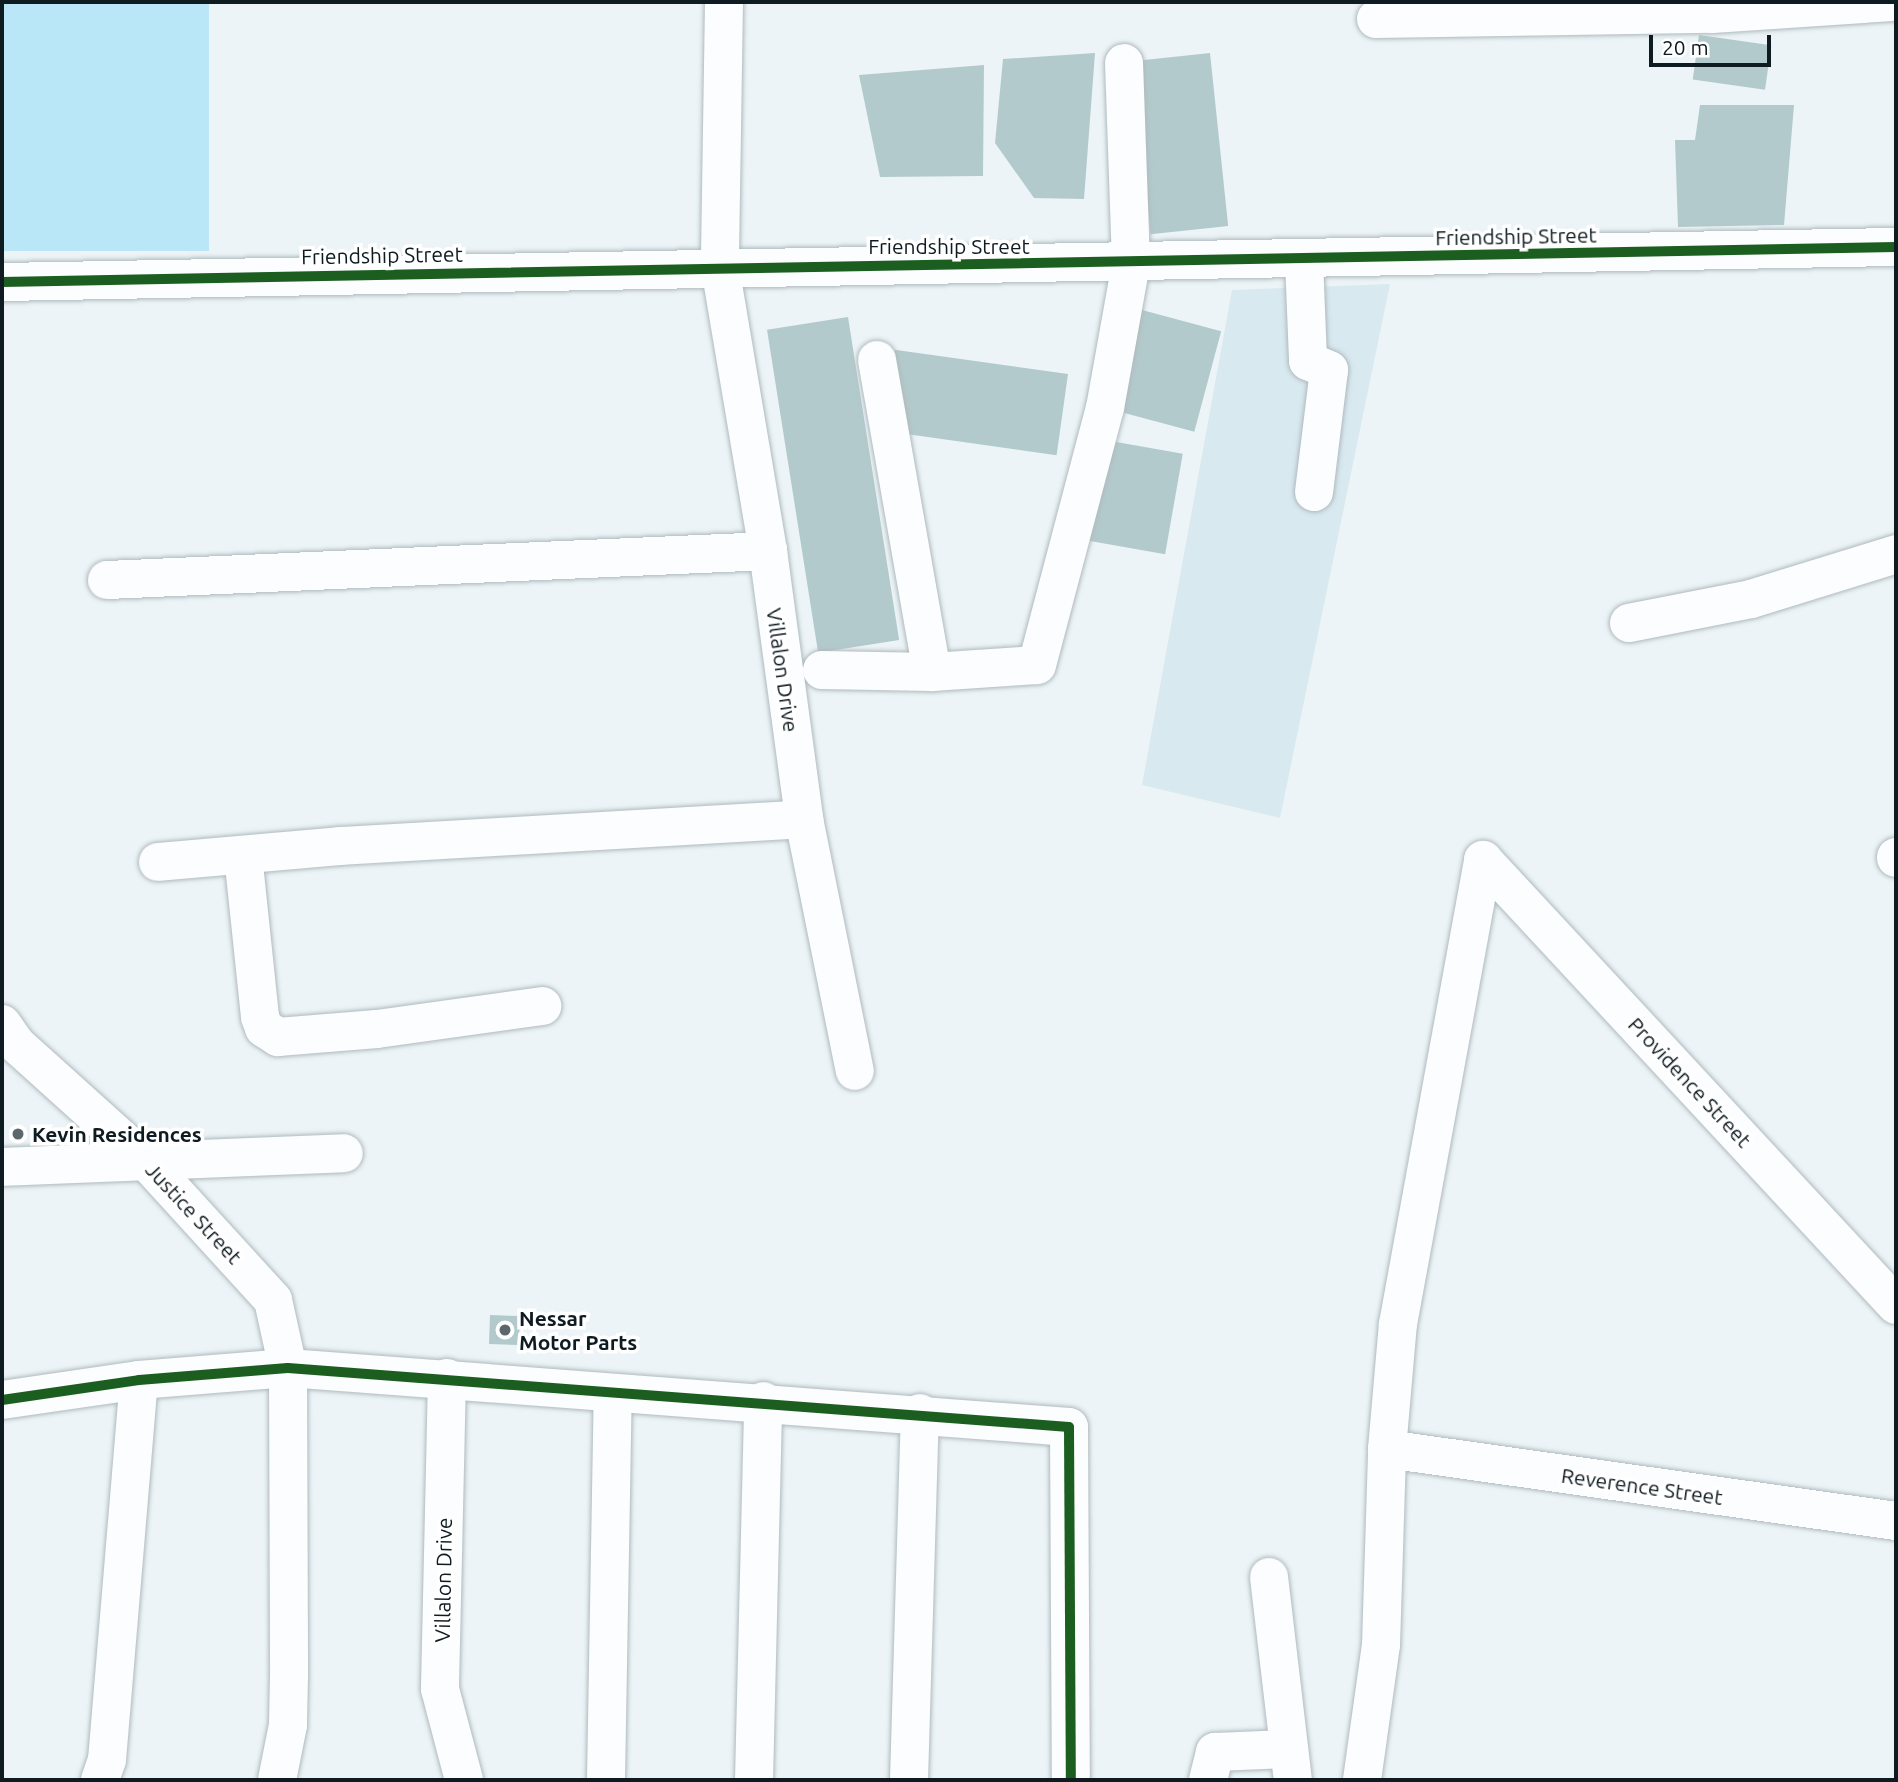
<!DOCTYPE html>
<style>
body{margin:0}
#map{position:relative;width:1898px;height:1782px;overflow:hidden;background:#ecf4f7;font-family:Ubuntu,sans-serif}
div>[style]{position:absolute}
.built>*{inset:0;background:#d8e9f0}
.green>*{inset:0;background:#bae7f8;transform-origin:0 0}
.building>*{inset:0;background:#b3cacc;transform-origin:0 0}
.roads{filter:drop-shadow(0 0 2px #b0babe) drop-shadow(0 0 2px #b0babe)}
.minor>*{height:38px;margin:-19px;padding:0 19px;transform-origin:19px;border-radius:19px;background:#fcfdfe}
.cycleway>*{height:10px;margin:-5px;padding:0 5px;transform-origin:5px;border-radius:5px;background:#1b5e20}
.dots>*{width:19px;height:19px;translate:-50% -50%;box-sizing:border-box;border:4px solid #fff;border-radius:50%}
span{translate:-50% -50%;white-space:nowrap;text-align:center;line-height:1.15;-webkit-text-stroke:7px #fff;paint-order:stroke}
.street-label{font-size:21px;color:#0e1b20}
.poi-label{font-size:21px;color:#0e1b20;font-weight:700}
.left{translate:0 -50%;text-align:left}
.frame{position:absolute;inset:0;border:4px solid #0e1b20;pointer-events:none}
.scale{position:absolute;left:1649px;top:35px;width:122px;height:32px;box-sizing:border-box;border:4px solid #0e1b20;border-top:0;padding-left:9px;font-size:21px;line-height:24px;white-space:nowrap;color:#0e1b20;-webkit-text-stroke:5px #fff;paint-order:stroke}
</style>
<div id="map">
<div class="built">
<div style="clip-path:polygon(1390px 284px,1280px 818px,1142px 785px,1232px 290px)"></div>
</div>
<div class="green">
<div style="left:2px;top:2px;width:207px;height:249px"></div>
</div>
<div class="building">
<div style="left:1699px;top:35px;width:73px;height:45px;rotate:8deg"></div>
<div style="clip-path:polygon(1095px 53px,1084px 199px,1034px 198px,995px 143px,1003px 59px)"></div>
<div style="left:1210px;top:53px;width:174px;height:78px;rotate:84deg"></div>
<div style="clip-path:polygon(984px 65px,983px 176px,880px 177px,859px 75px)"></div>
<div style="clip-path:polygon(1700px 105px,1794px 105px,1784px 225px,1678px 227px,1675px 140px,1695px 140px)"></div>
<div style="left:1142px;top:310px;width:82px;height:104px;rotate:15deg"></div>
<div style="left:848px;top:317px;width:327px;height:82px;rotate:81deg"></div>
<div style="left:1068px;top:374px;width:82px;height:175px;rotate:98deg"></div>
<div style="left:1105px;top:440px;width:79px;height:102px;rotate:10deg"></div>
<div style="left:490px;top:1315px;width:30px;height:29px;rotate:2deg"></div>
</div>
<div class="roads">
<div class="minor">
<div style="left:724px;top:2px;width:265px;rotate:90.9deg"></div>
<div style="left:720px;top:267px;width:288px;rotate:80.4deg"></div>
<div style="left:768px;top:551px;width:270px;rotate:82.3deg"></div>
<div style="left:804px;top:819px;width:257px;rotate:78.6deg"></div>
<div style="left:1376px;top:19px;width:336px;rotate:-0.9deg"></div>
<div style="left:1712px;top:14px;width:183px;rotate:-3.8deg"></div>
<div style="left:1304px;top:260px;width:101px;rotate:87.7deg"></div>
<div style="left:1308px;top:361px;width:23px;rotate:23deg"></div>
<div style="left:1329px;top:370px;width:123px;rotate:97deg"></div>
<div style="left:2px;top:282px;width:1894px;rotate:-1.06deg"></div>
<div style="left:877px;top:360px;width:317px;rotate:80deg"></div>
<div style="left:107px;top:580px;width:662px;rotate:-2.51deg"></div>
<div style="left:1629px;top:623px;width:124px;rotate:-11.1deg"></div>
<div style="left:1751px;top:599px;width:152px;rotate:-17.2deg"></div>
<div style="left:822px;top:670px;width:110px;rotate:1deg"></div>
<div style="left:932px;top:672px;width:105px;rotate:-3.8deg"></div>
<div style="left:1037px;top:665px;width:266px;rotate:-75.2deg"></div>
<div style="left:1105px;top:408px;width:147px;rotate:-79.8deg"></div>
<div style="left:1131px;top:263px;width:200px;rotate:-92deg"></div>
<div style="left:243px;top:855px;width:163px;rotate:84deg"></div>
<div style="left:260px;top:1017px;width:12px;rotate:70deg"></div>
<div style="left:264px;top:1028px;width:17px;rotate:33deg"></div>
<div style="left:278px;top:1037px;width:99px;rotate:-4.6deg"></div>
<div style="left:377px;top:1029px;width:167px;rotate:-7.9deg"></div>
<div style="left:1896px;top:858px;width:1px;rotate:-90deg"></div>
<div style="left:1483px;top:860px;width:607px;rotate:47.14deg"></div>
<div style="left:158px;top:862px;width:183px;rotate:-5deg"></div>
<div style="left:340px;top:846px;width:465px;rotate:-3.3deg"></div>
<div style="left:2px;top:1024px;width:24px;rotate:55deg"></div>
<div style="left:16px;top:1044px;width:176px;rotate:42deg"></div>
<div style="left:147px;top:1162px;width:187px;rotate:47.6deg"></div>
<div style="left:273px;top:1300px;width:70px;rotate:77.6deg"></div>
<div style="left:288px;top:1368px;width:308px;rotate:89.8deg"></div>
<div style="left:289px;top:1676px;width:49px;rotate:91.2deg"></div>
<div style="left:288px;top:1725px;width:56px;rotate:101.3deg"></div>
<div style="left:2px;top:1167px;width:342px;rotate:-2.3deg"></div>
<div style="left:447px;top:1378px;width:311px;rotate:91.3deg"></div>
<div style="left:440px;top:1689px;width:94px;rotate:75.2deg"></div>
<div style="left:2px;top:1400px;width:138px;rotate:-8.3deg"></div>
<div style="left:139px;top:1380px;width:149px;rotate:-4.6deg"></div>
<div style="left:288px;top:1368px;width:783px;rotate:4.32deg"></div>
<div style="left:1069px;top:1427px;width:353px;rotate:89.7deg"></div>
<div style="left:1387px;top:1449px;width:514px;rotate:8.05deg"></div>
<div style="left:1269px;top:1577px;width:204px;rotate:83.3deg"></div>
<div style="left:100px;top:1780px;width:21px;rotate:-71deg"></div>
<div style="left:107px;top:1760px;width:381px;rotate:-85.2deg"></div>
<div style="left:606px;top:1780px;width:387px;rotate:-89deg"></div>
<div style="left:754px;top:1780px;width:379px;rotate:-88.6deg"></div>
<div style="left:909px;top:1780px;width:367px;rotate:-88.3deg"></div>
<div style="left:1208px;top:1780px;width:29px;rotate:-76deg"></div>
<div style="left:1215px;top:1752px;width:72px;rotate:-2.4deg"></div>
<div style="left:1362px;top:1780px;width:136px;rotate:-82deg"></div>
<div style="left:1381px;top:1645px;width:196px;rotate:-88.2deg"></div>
<div style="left:1387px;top:1449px;width:125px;rotate:-85deg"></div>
<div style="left:1398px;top:1324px;width:472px;rotate:-79.6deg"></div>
</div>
</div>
<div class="cycleway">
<div style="left:2px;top:282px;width:1894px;rotate:-1.06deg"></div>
<div style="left:2px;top:1400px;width:138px;rotate:-8.3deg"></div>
<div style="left:139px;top:1380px;width:149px;rotate:-4.6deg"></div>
<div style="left:288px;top:1368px;width:783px;rotate:4.32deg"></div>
<div style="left:1069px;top:1427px;width:353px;rotate:89.7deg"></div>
</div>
<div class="dots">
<div style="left:18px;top:1134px;background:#5c676b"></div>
<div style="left:505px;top:1330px;background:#5c676b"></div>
</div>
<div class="street-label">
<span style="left:1516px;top:236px;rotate:-1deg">Friendship Street</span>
<span style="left:949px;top:246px">Friendship Street</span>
<span style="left:382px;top:255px;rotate:-1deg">Friendship Street</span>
<span style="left:783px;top:670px;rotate:82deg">Villalon Drive</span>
<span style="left:1690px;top:1082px;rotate:47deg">Providence Street</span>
<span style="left:194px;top:1213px;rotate:47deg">Justice Street</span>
<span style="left:1642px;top:1486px;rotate:8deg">Reverence Street</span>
<span style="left:443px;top:1580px;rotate:-89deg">Villalon Drive</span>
</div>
<div class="poi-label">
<span class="left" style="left:32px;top:1134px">Kevin Residences</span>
<span class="left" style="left:519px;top:1330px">Nessar<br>Motor Parts</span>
</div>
<div class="frame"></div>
<div class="scale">20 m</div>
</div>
